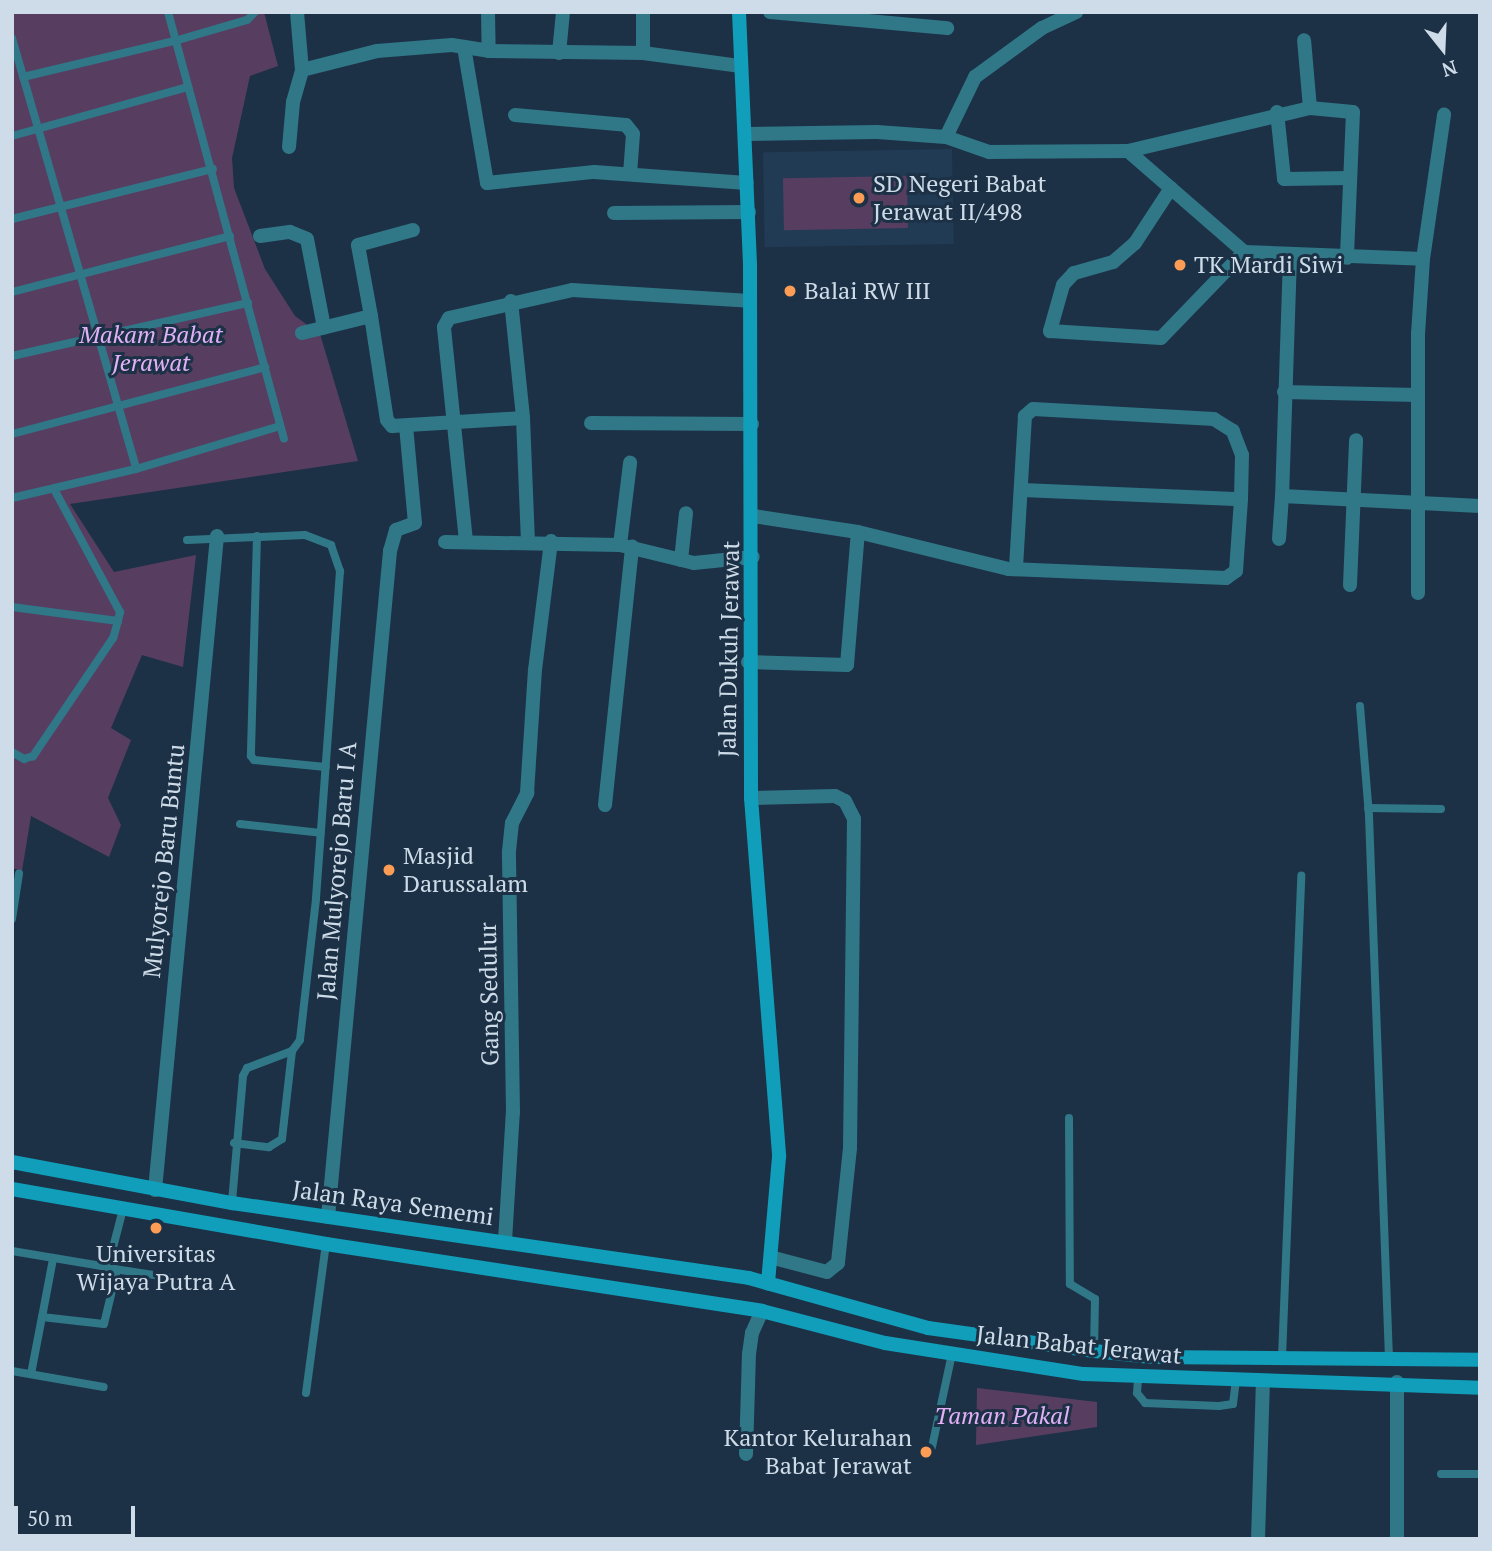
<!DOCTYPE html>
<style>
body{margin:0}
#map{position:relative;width:1492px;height:1551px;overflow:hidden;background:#1c3145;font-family:"PT Serif",serif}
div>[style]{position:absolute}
.built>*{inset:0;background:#213b55;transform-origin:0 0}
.green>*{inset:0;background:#573e61;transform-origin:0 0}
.lane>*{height:8px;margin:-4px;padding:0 4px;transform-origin:4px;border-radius:4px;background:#307788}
.street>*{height:14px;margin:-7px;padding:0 7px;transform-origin:7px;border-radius:7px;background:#307788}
.secondary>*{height:14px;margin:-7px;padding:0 7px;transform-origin:7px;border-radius:7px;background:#109eba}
.dots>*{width:19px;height:19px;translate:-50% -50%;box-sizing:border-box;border:4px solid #1c3145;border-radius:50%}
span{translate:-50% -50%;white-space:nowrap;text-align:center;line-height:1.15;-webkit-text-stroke:6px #1c3145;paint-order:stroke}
.poi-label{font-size:24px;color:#cedbe8}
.left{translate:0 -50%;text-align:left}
.right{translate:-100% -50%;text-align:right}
.park-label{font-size:24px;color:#e1b0f6;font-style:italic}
.street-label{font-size:24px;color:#cedbe8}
.frame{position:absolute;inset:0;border:14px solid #cedbe8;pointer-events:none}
.north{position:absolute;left:1408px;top:14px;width:70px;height:70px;-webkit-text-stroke:5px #1c3145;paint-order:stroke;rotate:162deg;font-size:19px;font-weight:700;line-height:28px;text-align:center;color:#cedbe8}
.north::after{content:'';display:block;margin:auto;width:24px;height:32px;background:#cedbe8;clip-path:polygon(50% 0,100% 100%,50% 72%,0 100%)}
.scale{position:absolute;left:14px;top:1506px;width:121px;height:32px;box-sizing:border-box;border:4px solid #cedbe8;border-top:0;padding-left:9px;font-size:21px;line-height:24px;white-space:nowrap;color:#cedbe8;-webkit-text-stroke:5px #1c3145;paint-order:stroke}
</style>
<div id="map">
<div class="built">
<div style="left:952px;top:149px;width:95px;height:189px;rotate:89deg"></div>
</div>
<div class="green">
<div style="clip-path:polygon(12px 12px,264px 12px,278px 66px,250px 76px,232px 158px,234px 188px,265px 269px,295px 316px,320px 334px,358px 461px,70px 504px,114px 572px,196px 555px,183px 667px,142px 655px,111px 728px,131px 740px,108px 798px,121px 825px,109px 857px,31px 816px,22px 871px,12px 868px)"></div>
<div style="left:907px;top:176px;width:52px;height:124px;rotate:89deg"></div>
<div style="clip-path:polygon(977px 1388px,1097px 1402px,1097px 1427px,976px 1445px)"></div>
</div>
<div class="lane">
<div style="left:168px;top:12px;width:442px;rotate:74.8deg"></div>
<div style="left:12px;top:38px;width:448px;rotate:73.9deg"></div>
<div style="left:23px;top:77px;width:159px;rotate:-13.4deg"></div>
<div style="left:178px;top:40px;width:72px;rotate:-16.2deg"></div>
<div style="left:247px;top:20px;width:11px;rotate:-45deg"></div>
<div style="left:12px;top:136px;width:182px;rotate:-15.6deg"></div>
<div style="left:12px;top:219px;width:207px;rotate:-14deg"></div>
<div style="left:12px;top:292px;width:225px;rotate:-14.4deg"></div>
<div style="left:12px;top:356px;width:242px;rotate:-12.7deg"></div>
<div style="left:12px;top:434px;width:262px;rotate:-14.8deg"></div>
<div style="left:54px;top:489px;width:140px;rotate:61.8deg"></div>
<div style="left:120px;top:612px;width:9px;rotate:103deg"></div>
<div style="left:12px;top:498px;width:127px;rotate:-13.2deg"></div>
<div style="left:136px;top:469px;width:150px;rotate:-16.6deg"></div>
<div style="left:257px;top:536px;width:220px;rotate:91.6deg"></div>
<div style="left:251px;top:756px;width:5px;rotate:53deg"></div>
<div style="left:254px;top:760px;width:72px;rotate:5.6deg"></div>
<div style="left:187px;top:540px;width:118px;rotate:-2.4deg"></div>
<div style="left:305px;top:535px;width:28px;rotate:21deg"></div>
<div style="left:331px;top:545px;width:28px;rotate:71deg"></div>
<div style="left:340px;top:571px;width:329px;rotate:94.2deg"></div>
<div style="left:316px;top:899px;width:142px;rotate:96.5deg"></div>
<div style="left:300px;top:1040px;width:14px;rotate:126deg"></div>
<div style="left:292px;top:1051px;width:48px;rotate:159.3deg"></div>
<div style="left:247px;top:1068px;width:9px;rotate:117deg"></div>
<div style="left:243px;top:1076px;width:127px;rotate:95deg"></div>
<div style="left:12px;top:607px;width:107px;rotate:7.5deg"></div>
<div style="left:118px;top:621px;width:18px;rotate:106deg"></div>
<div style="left:113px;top:638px;width:143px;rotate:124.1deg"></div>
<div style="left:33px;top:756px;width:9px;rotate:162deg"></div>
<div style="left:24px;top:759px;width:14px;rotate:-150deg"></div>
<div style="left:1360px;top:706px;width:110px;rotate:85.3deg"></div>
<div style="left:1369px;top:816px;width:542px;rotate:87.89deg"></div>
<div style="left:1368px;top:808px;width:73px;rotate:0.8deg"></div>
<div style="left:240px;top:824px;width:81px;rotate:6.3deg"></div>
<div style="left:12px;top:919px;width:46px;rotate:-81.2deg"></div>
<div style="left:1069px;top:1118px;width:166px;rotate:89.7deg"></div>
<div style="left:1070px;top:1284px;width:29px;rotate:31deg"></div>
<div style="left:1095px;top:1299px;width:52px;rotate:91.1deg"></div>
<div style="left:234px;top:1143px;width:35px;rotate:7deg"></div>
<div style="left:269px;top:1147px;width:15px;rotate:-32deg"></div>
<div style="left:282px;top:1139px;width:89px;rotate:-83.5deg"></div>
<div style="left:12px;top:1251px;width:97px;rotate:9.5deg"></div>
<div style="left:108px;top:1267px;width:60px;rotate:-75.5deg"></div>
<div style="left:53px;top:1259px;width:59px;rotate:100.7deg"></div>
<div style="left:42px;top:1317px;width:62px;rotate:6.4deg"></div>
<div style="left:104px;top:1324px;width:56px;rotate:-76.5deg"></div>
<div style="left:114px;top:1269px;width:54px;rotate:8.6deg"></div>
<div style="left:1282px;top:1357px;width:482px;rotate:-87.7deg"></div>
<div style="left:12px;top:1371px;width:93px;rotate:9.9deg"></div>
<div style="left:31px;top:1374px;width:58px;rotate:-79.1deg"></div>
<div style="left:1138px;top:1379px;width:14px;rotate:94deg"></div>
<div style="left:1137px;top:1393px;width:13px;rotate:51deg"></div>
<div style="left:1145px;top:1403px;width:74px;rotate:2.3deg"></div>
<div style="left:1219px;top:1406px;width:14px;rotate:-8deg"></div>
<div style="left:1233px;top:1404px;width:23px;rotate:-83deg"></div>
<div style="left:306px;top:1393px;width:150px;rotate:-82.4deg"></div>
<div style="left:932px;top:1447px;width:95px;rotate:-77.9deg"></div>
<div style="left:1441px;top:1474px;width:39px"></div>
<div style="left:12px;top:1538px;width:117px;rotate:0.5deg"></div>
</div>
<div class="street">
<div style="left:297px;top:12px;width:58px;rotate:85.1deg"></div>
<div style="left:488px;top:12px;width:39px;rotate:89deg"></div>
<div style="left:770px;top:12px;width:178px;rotate:5.2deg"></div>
<div style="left:464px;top:47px;width:138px;rotate:80.4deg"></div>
<div style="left:487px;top:183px;width:108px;rotate:-5.9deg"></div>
<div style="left:594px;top:172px;width:153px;rotate:4.1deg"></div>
<div style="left:559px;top:53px;width:41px;rotate:-84.4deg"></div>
<div style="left:643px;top:53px;width:41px;rotate:-90deg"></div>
<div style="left:1310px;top:108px;width:43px;rotate:5.3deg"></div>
<div style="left:1353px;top:112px;width:146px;rotate:92.4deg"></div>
<div style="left:1277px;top:112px;width:67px;rotate:84deg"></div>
<div style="left:1284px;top:179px;width:66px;rotate:-0.9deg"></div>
<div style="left:515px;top:115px;width:111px;rotate:5.1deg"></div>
<div style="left:626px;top:125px;width:11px;rotate:52deg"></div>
<div style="left:633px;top:134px;width:40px;rotate:94.3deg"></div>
<div style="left:746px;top:134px;width:131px;rotate:-0.9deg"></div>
<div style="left:877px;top:132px;width:69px;rotate:4.1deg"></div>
<div style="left:946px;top:137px;width:46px;rotate:19.2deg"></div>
<div style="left:989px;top:152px;width:139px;rotate:-0.4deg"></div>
<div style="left:1128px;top:151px;width:154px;rotate:41deg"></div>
<div style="left:1244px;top:252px;width:179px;rotate:2.2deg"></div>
<div style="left:946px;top:137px;width:67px;rotate:-64.2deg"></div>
<div style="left:975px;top:77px;width:83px;rotate:-36.2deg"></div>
<div style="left:1042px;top:28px;width:38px;rotate:-25deg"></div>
<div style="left:289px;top:147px;width:45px;rotate:-84.9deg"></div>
<div style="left:293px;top:102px;width:33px;rotate:-74deg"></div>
<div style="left:302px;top:70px;width:77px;rotate:-14.2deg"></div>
<div style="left:377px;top:51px;width:75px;rotate:-4.6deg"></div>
<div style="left:452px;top:45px;width:37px;rotate:9deg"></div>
<div style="left:489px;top:51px;width:154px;rotate:0.7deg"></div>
<div style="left:643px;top:53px;width:99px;rotate:7.6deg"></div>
<div style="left:1128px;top:151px;width:187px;rotate:-13.3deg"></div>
<div style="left:1310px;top:108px;width:68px;rotate:-95deg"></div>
<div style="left:1171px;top:188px;width:66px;rotate:123.2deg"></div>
<div style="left:1135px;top:243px;width:29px;rotate:139deg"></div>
<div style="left:1113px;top:262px;width:41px;rotate:164.2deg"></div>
<div style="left:1074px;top:273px;width:16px;rotate:133deg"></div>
<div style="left:1063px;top:285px;width:48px;rotate:105.8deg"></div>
<div style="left:1050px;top:331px;width:111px;rotate:3.6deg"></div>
<div style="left:1161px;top:338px;width:120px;rotate:-46deg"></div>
<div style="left:614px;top:213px;width:135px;rotate:-0.4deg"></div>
<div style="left:260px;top:236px;width:30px;rotate:-8deg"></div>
<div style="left:290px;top:232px;width:18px;rotate:22deg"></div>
<div style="left:307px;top:239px;width:90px;rotate:79.1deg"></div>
<div style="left:1290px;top:257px;width:239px;rotate:91.9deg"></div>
<div style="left:1282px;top:496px;width:198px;rotate:2.9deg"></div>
<div style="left:511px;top:301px;width:118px;rotate:84.1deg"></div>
<div style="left:523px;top:418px;width:123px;rotate:87.7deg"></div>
<div style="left:371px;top:316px;width:72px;rotate:-100.4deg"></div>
<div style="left:358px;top:245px;width:57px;rotate:-15.3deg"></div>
<div style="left:302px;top:333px;width:71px;rotate:-13.8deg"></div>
<div style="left:371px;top:316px;width:105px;rotate:81.3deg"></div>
<div style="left:387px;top:420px;width:8px;rotate:50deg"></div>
<div style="left:392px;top:426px;width:131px;rotate:-3.5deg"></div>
<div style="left:1284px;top:392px;width:133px;rotate:1.3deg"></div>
<div style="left:591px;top:423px;width:161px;rotate:0.4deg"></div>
<div style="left:1022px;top:490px;width:219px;rotate:2.4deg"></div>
<div style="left:753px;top:516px;width:106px;rotate:8.7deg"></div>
<div style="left:858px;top:532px;width:155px;rotate:13.8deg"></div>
<div style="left:1009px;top:569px;width:217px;rotate:2.4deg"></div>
<div style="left:1226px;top:578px;width:12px;rotate:-35deg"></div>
<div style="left:1236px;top:571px;width:72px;rotate:-86deg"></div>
<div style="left:1241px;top:499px;width:44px;rotate:-88.7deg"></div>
<div style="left:1242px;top:455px;width:26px;rotate:-111deg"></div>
<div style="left:1233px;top:431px;width:22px;rotate:-148deg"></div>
<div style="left:1214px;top:419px;width:181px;rotate:-176.8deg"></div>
<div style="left:1033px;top:409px;width:11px;rotate:139deg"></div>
<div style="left:1025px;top:416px;width:153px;rotate:93.4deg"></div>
<div style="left:1279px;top:539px;width:43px;rotate:-86deg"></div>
<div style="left:466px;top:541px;width:215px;rotate:-95.9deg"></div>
<div style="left:444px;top:327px;width:10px;rotate:-61deg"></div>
<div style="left:449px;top:318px;width:126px;rotate:-12.8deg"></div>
<div style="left:572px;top:290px;width:178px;rotate:3.5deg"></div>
<div style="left:445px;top:542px;width:175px;rotate:1deg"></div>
<div style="left:620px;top:545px;width:76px;rotate:13.7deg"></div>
<div style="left:694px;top:563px;width:59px;rotate:-5.8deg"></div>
<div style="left:620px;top:545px;width:83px;rotate:-83deg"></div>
<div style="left:681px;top:560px;width:47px;rotate:-83.9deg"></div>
<div style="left:1350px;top:585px;width:145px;rotate:-87.6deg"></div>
<div style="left:1418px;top:593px;width:259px;rotate:-90deg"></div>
<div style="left:1418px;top:334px;width:75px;rotate:-86.2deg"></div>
<div style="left:1423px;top:259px;width:146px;rotate:-81.7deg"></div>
<div style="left:748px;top:662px;width:99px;rotate:1.7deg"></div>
<div style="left:847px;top:665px;width:133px;rotate:-85.3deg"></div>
<div style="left:751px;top:798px;width:84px;rotate:-1.4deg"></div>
<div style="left:835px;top:796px;width:11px;rotate:27deg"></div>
<div style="left:845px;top:801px;width:20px;rotate:63deg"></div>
<div style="left:854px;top:819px;width:329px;rotate:90.7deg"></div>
<div style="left:850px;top:1148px;width:116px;rotate:96deg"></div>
<div style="left:838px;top:1263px;width:14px;rotate:141deg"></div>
<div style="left:827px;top:1272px;width:55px;rotate:-165.2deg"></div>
<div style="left:605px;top:805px;width:260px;rotate:-84deg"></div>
<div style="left:155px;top:1190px;width:657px;rotate:-84.58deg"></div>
<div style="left:328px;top:1217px;width:669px;rotate:-84.68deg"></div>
<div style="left:390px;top:551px;width:22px;rotate:-74deg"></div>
<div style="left:396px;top:530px;width:20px;rotate:-20deg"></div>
<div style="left:415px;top:523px;width:97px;rotate:-95.3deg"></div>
<div style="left:505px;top:1241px;width:129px;rotate:-86.5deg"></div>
<div style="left:513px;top:1112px;width:261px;rotate:-90.9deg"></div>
<div style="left:509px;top:851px;width:28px;rotate:-84deg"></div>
<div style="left:512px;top:823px;width:34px;rotate:-63deg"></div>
<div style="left:527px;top:793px;width:123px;rotate:-86.3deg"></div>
<div style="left:535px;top:670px;width:130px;rotate:-82.9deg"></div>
<div style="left:1397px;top:1382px;width:157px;rotate:90deg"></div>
<div style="left:746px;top:1454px;width:100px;rotate:-88.3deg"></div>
<div style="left:749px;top:1354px;width:21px;rotate:-82deg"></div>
<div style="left:752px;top:1333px;width:24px;rotate:-66deg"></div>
<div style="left:1258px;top:1539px;width:158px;rotate:-88.2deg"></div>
</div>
<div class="secondary">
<div style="left:739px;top:12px;width:255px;rotate:87.5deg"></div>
<div style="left:750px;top:267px;width:531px;rotate:89.89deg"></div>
<div style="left:751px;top:798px;width:360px;rotate:85.5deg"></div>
<div style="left:779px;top:1157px;width:127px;rotate:95deg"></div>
<div style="left:12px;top:1162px;width:224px;rotate:10.6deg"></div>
<div style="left:232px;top:1203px;width:522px;rotate:8.25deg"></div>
<div style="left:749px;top:1278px;width:186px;rotate:15.6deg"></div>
<div style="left:928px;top:1328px;width:168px;rotate:7.9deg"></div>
<div style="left:1094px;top:1351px;width:57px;rotate:6deg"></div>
<div style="left:1151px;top:1357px;width:329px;rotate:0.5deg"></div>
<div style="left:12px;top:1189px;width:319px;rotate:9.9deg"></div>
<div style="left:326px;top:1244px;width:441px;rotate:8.7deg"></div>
<div style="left:762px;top:1311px;width:127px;rotate:14.6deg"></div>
<div style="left:885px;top:1343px;width:201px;rotate:8.9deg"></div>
<div style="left:1084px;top:1374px;width:396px;rotate:2deg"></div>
</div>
<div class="dots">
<div style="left:859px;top:198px;background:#fd9c55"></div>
<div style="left:1180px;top:265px;background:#fd9c55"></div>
<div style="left:790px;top:291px;background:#fd9c55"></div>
<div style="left:389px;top:870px;background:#fd9c55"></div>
<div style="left:156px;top:1228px;background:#fd9c55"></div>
<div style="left:926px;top:1452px;background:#fd9c55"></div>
</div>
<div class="poi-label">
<span class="left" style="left:873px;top:198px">SD Negeri Babat<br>Jerawat II/498</span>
<span class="left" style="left:1194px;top:265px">TK Mardi Siwi</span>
<span class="left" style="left:804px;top:291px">Balai RW III</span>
<span class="left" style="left:403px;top:870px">Masjid<br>Darussalam</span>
<span style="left:156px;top:1268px">Universitas<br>Wijaya Putra A</span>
<span class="right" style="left:912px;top:1452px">Kantor Kelurahan<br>Babat Jerawat</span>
</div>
<div class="park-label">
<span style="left:151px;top:349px">Makam Babat<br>Jerawat</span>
<span style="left:1002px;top:1416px">Taman Pakal</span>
</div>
<div class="street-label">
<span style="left:729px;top:649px;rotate:-89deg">Jalan Dukuh Jerawat</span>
<span style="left:164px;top:861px;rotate:-84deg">Mulyorejo Baru Buntu</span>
<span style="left:337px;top:871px;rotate:-85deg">Jalan Mulyorejo Baru I A</span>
<span style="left:489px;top:994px;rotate:-91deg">Gang Sedulur</span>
<span style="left:393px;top:1203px;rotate:8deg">Jalan Raya Sememi</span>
<span style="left:1079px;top:1345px;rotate:6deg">Jalan Babat Jerawat</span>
</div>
<div class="frame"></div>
<div class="north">N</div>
<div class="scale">50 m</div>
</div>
